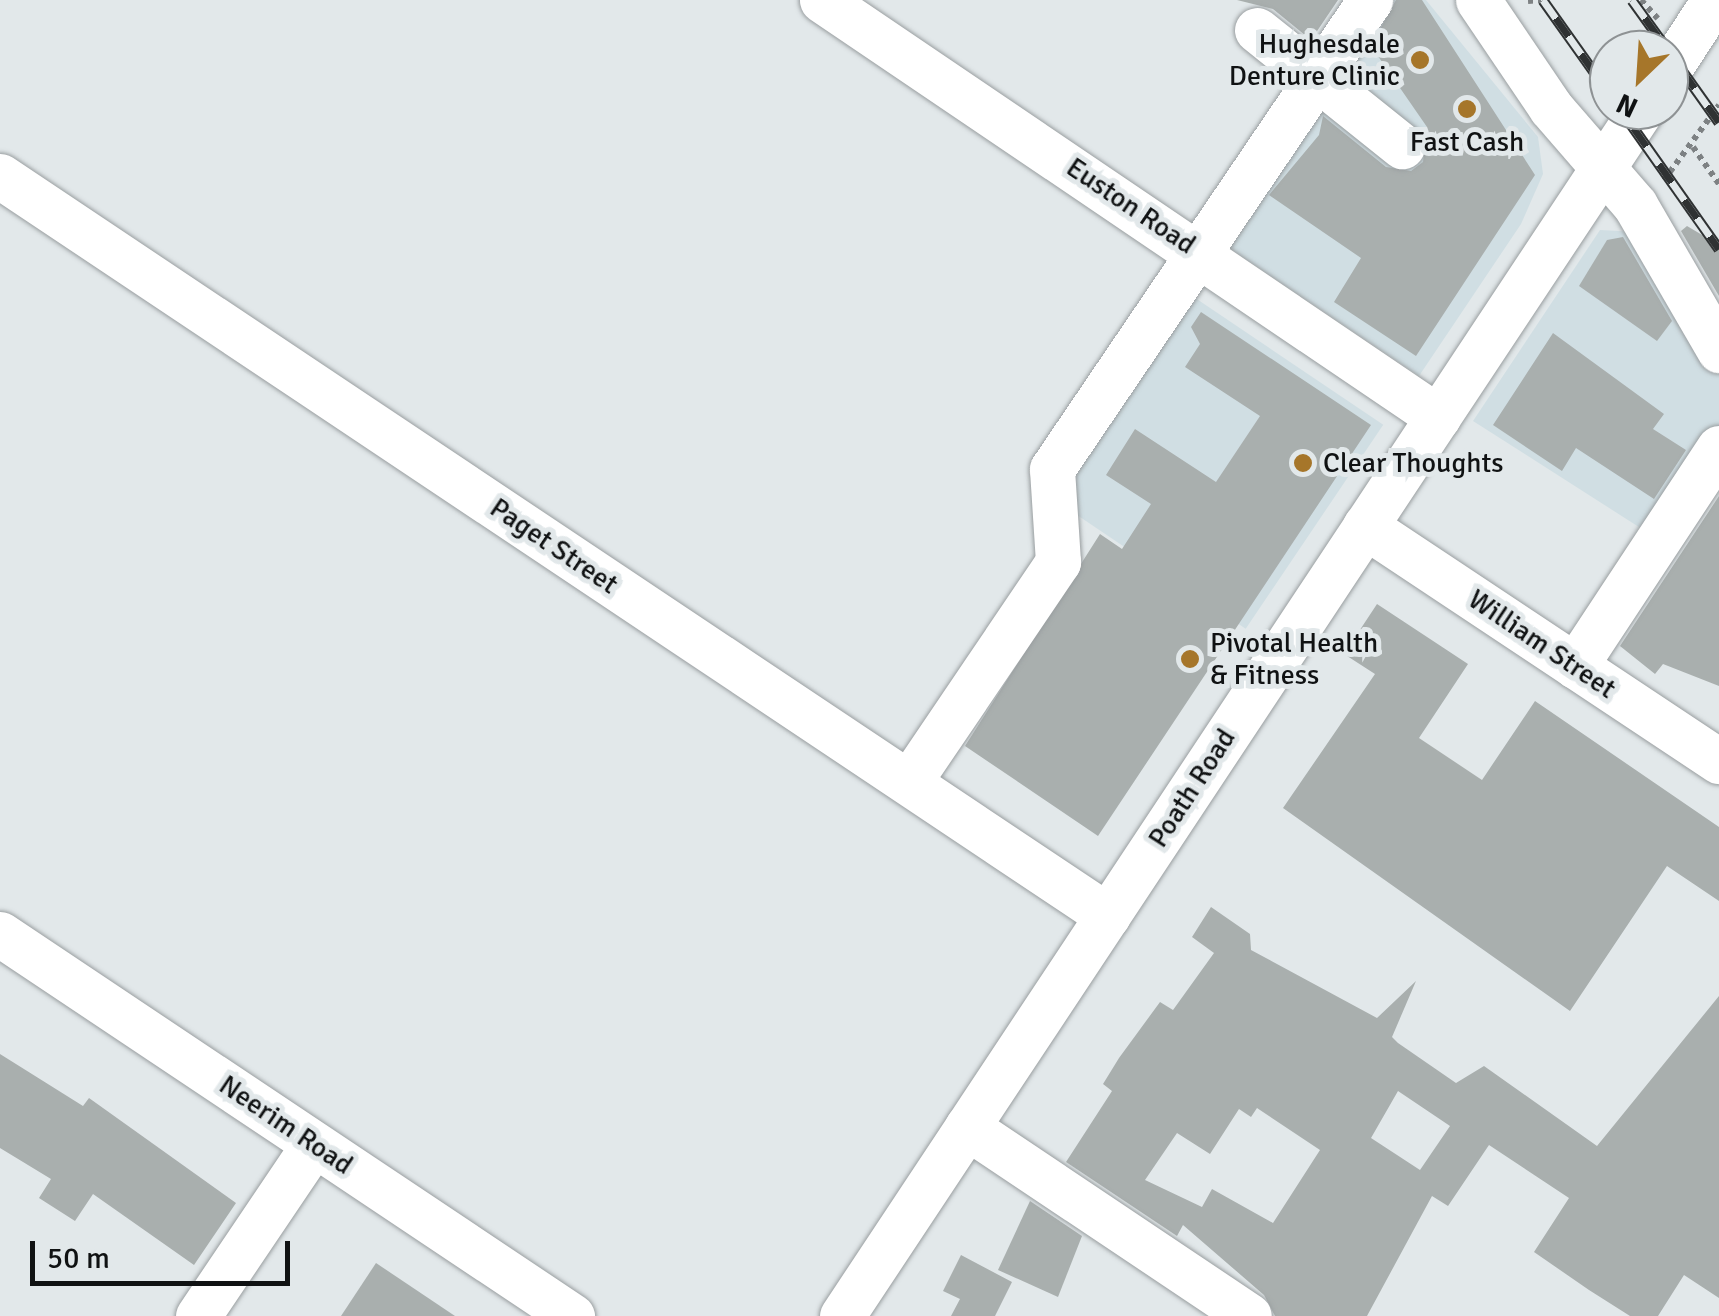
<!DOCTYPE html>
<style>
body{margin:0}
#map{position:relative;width:1719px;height:1316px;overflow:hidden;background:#e2e8ea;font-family:Signika,sans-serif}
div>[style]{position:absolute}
.built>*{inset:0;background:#d0dee3;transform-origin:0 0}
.building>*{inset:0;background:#a9afae}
.path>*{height:6px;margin-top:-3px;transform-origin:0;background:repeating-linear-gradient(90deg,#7d8183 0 5px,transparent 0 10px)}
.roads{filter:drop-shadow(0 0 2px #999ea0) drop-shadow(0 0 2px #999ea0)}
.minor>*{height:45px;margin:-22.5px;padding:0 22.5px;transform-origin:22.5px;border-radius:22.5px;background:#fff}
.rail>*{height:11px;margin-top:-5.5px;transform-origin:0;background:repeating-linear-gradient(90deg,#e2e8ea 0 22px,#2f3233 0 44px);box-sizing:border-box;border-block:2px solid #2f3233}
.dots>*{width:28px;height:28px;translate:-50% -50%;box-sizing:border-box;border:5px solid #e2e8ea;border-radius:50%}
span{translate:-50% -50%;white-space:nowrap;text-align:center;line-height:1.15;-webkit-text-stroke:10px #e2e8ea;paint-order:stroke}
.poi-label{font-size:28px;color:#101213}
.right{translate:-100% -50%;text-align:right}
.left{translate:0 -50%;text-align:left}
.street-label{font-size:28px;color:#101213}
.north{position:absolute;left:1589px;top:30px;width:100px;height:100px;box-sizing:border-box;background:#e2e8ea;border:2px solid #8e9294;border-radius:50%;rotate:205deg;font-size:28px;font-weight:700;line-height:40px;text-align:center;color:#101213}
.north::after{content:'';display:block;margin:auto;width:35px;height:45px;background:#a6762a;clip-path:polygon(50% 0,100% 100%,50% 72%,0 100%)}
.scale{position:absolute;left:30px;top:1241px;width:260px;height:45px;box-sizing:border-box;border:5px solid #101213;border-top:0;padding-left:12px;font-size:30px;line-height:35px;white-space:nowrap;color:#101213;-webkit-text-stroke:8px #e2e8ea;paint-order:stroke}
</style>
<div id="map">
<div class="built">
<div style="clip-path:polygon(1373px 0,1426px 0,1538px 137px,1543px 174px,1521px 224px,1419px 376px,1217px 240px)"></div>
<div style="clip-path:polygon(1600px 230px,1637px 232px,1719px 372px,1719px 429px,1653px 536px,1473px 421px)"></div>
<div style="left:1176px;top:285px;width:250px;height:246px;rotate:34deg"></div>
</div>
<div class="building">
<div style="clip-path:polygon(1237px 0,1338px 0,1311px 40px,1273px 9px)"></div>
<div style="clip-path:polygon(1396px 0,1422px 0,1535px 175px,1416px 356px,1334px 302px,1361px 258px,1269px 195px,1319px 135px,1323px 116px,1386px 167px,1411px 171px,1423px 162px,1427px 127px,1371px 46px)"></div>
<div style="clip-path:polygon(1687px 226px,1719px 245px,1719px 296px,1681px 231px)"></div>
<div style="clip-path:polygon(1623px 237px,1672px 321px,1657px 341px,1579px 286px,1607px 240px)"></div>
<div style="clip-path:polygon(1201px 312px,1371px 425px,1098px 836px,965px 746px,1100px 534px,1122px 549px,1151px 504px,1106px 475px,1135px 429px,1216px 482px,1260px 416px,1185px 367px,1200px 344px,1191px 327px)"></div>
<div style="clip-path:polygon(1553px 333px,1664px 414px,1653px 429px,1686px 450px,1654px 499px,1576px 448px,1562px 471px,1493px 425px)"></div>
<div style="clip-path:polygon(1719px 496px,1719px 686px,1663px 664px,1655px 674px,1620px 646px)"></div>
<div style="clip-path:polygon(1377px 604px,1468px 664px,1419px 738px,1482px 780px,1535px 701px,1719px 827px,1719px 901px,1667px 866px,1570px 1011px,1283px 808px,1375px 674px,1344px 654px)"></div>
<div style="clip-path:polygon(evenodd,1211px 907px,1250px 934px,1251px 950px,1377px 1018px,1416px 981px,1392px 1037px,1398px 1043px,1456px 1083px,1484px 1066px,1597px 1146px,1719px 996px,1719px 1298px,1684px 1275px,1658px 1316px,1630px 1316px,1589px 1290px,1534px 1252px,1569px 1198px,1489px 1145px,1448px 1206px,1432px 1196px,1367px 1316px,1275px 1316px,1264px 1295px,1183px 1225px,1177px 1236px,1066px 1162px,1112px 1091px,1103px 1084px,1119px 1058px,1160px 1002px,1173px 1010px,1214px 953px,1192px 937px,1211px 907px,1398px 1091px,1450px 1126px,1420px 1170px,1371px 1138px,1398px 1091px,1211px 907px,1257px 1108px,1320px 1150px,1273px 1223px,1212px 1189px,1202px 1207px,1145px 1180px,1177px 1133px,1210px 1154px,1239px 1109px,1251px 1117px,1257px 1108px)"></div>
<div style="clip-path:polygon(0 1054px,83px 1106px,89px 1098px,236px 1203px,194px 1265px,93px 1194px,75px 1221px,39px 1198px,51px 1179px,0 1148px)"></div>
<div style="clip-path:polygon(1030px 1201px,1082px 1236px,1058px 1297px,998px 1270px)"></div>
<div style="clip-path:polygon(961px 1255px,1012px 1282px,995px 1316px,951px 1316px,960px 1299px,943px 1291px)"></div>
<div style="clip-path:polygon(376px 1263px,455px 1316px,341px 1316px)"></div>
</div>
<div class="path">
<div style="left:1641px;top:0;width:25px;rotate:48deg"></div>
<div style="left:1528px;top:1px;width:13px;rotate:-4deg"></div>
<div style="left:1693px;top:147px;width:45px;rotate:54.9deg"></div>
<div style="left:1664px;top:180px;width:93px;rotate:-53.7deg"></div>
</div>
<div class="roads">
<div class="minor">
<div style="left:822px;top:0;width:744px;rotate:34.1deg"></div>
<div style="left:1478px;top:0;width:130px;rotate:55.9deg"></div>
<div style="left:1551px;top:108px;width:128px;rotate:49.1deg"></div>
<div style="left:1635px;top:205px;width:168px;rotate:59.9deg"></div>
<div style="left:1257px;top:30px;width:186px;rotate:38.7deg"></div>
<div style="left:1669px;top:69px;width:82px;rotate:-56.9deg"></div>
<div style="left:0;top:176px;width:1332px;rotate:33.74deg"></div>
<div style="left:1365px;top:526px;width:425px;rotate:33.6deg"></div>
<div style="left:1575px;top:666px;width:261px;rotate:-56.6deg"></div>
<div style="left:909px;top:782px;width:266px;rotate:-55.9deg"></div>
<div style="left:1058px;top:562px;width:93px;rotate:-93.7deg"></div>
<div style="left:1052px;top:469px;width:567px;rotate:-55.86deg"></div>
<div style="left:0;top:934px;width:688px;rotate:33.74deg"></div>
<div style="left:967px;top:1127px;width:339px;rotate:33.8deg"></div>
<div style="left:198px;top:1316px;width:207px;rotate:-56deg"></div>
<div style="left:842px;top:1316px;width:1447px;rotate:-56.47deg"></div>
</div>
</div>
<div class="rail">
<div style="left:1543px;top:0;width:114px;rotate:54.6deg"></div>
<div style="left:1632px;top:0;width:62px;rotate:54.2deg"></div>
<div style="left:1669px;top:52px;width:86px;rotate:54.5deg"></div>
<div style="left:1621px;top:110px;width:170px;rotate:54.8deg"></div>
</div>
<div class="dots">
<div style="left:1420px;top:60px;background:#a6762a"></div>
<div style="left:1467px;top:109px;background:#a6762a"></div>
<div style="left:1303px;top:463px;background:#a6762a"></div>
<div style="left:1190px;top:659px;background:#a6762a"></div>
</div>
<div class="poi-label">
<span class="right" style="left:1400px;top:60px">Hughesdale<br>Denture Clinic</span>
<span style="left:1467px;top:142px">Fast Cash</span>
<span class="left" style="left:1323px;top:463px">Clear Thoughts</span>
<span class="left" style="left:1210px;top:659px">Pivotal Health<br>&amp; Fitness</span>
</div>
<div class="street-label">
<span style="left:1131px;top:206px;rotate:34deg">Euston Road</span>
<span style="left:554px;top:546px;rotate:34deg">Paget Street</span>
<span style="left:1542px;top:644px;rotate:34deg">William Street</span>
<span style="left:1192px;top:788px;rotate:-57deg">Poath Road</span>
<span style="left:286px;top:1125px;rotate:34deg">Neerim Road</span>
</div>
<div class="north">N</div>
<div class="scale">50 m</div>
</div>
